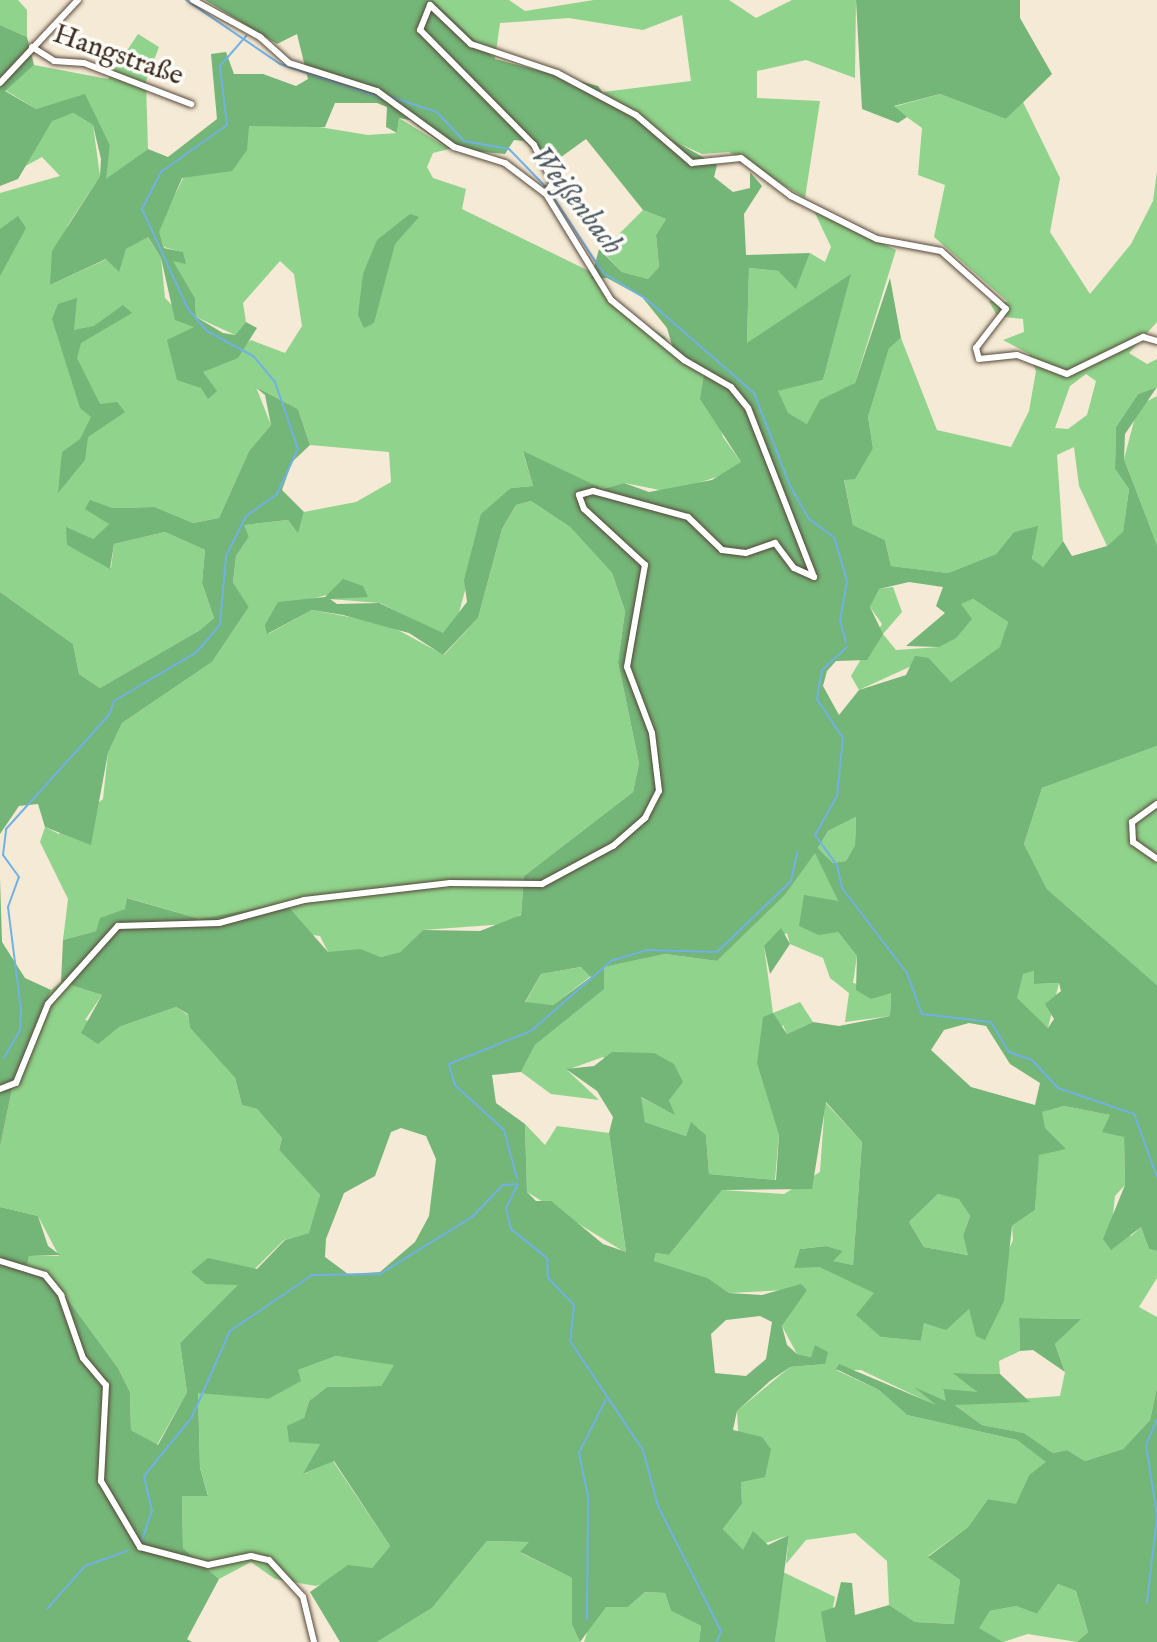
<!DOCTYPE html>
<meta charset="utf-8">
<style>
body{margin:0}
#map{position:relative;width:1157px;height:1642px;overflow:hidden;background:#f5ead5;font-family:"IM FELL English",serif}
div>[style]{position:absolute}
.green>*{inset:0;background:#90d38c}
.forest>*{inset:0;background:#74b578}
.stream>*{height:2px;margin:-1px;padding:0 1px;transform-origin:1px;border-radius:1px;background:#71b1e4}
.roads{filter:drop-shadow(0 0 2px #574739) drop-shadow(0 0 2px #574739)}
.street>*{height:6px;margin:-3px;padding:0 3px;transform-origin:3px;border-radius:3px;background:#fff}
span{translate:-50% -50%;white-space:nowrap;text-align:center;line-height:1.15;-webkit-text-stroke:7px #fdfcf7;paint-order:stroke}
.street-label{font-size:28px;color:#3b2a1e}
.water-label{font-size:30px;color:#4e5963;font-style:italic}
</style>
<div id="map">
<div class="green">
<div style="clip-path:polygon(0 0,18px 0,27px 10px,27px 37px,0 25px)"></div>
<div style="clip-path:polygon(433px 0,509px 0,525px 11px,594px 0,729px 0,756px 18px,792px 0,856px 0,855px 78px,806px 60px,757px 71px,757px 98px,820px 101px,805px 198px,729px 152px,702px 154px,673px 141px,612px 106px,603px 92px,691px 81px,682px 15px,643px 30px,569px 18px,500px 23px,495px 59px)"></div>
<div style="clip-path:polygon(138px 34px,159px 47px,146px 81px,148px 149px,105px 181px,110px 145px,85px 95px,36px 109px,5px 90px,34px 65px,108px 79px)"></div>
<div style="clip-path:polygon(evenodd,940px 94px,1006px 119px,1023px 102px,1060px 178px,1050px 232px,1090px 294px,1131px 244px,1153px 201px,1157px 171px,1157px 322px,1129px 353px,1147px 364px,1157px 359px,1157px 387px,1138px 394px,1116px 427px,1115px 469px,1129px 489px,1123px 533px,1107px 546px,1079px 486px,1074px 447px,1057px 455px,1063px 541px,1043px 567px,1032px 560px,1037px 527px,1014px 532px,996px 554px,948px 573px,891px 566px,885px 540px,853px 525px,844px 479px,873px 448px,868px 417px,889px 347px,901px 338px,937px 430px,1011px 447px,1029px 411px,1036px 371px,1029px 354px,1003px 340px,1024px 332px,1023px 319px,997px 316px,989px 301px,1008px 302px,934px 237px,945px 185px,918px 175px,922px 128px,893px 107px,940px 94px,1086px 374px,1096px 381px,1087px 415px,1068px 429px,1055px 428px,1070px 386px,1086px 374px)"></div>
<div style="clip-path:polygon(73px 113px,93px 125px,100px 176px,68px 225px,50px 285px,107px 259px,118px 271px,126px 249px,147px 236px,161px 258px,165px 298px,194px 327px,175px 352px,174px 367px,201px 388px,203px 372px,251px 340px,285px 353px,302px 326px,294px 274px,280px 261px,243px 303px,246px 322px,235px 335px,196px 317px,195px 298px,172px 260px,182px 252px,164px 247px,158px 231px,183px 178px,216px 169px,249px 126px,289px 122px,368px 135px,397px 133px,399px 118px,449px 149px,433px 153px,427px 167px,433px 178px,466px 189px,462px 209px,589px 271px,629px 314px,665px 337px,676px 359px,704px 375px,723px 437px,741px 462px,729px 473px,670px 492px,624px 483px,603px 489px,523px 452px,533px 486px,511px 488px,483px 524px,456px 624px,443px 634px,380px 603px,329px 599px,363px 586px,287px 605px,268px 634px,312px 610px,387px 624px,444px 655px,478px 618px,502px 529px,516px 505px,531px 501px,570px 527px,612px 573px,625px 611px,618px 662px,639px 763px,633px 792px,524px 876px,521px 914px,506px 924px,423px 930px,400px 952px,381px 957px,361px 949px,340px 954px,328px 952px,320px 936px,200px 919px,128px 898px,126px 909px,101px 918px,96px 931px,63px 940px,68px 899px,40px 842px,45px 827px,59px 834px,103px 799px,108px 753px,122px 723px,212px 662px,249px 607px,233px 584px,236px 556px,249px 537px,243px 525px,288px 520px,298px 532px,304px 512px,356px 502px,391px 482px,389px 452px,310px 445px,298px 409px,256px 387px,271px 425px,249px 451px,219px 518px,193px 523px,155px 507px,112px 508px,109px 524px,93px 539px,67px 545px,111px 568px,114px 544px,165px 532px,205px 550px,202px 583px,214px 618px,200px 630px,100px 688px,79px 674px,73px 644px,0 592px,0 193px,60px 176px,42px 157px,20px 169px,52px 120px)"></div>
<div style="clip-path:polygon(643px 210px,666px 219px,656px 235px,659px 267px,648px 279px,622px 272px,602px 251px)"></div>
<div style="clip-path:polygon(814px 211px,896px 250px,855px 383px,807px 424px,787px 413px,777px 391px,823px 380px,850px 276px,747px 344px,749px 268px,778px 271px,796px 288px,810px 253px,825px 262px,831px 247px)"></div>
<div style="clip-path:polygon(1157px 396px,1157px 545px,1124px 459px,1138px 406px)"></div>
<div style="clip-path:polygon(893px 587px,902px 612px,883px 634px,896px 650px,939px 647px,960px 604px,973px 599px,1008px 622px,1001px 647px,951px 682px,929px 658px,859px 690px,851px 676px,882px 624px,870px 607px,878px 589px)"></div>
<div style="clip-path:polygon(1157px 746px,1157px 985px,1047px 889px,1024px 844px,1042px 788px)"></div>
<div style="clip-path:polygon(856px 817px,855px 845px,846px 861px,833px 863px,818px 848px,828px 831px)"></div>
<div style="clip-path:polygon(815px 852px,838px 901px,824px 932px,838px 932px,857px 956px,853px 983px,891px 992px,890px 1016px,845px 1022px,849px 993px,830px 978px,823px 958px,790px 944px,787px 933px,764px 946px,773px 1013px,800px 1002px,813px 1022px,787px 1034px,783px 1025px,757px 1064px,779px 1134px,775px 1180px,709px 1174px,706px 1135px,692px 1123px,686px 1136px,645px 1122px,640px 1097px,674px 1114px,669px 1100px,603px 1057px,567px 1070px,599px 1100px,551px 1094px,521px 1072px,535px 1045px,603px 989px,603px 967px,665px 954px,717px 961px,785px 895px)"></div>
<div style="clip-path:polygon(582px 967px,591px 976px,553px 1005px,525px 1003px,541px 974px)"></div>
<div style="clip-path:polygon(1034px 971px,1034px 984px,1059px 983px,1048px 1028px,1016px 999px,1022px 974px)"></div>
<div style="clip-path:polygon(61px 982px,102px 995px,85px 1020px,119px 1027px,176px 1007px,188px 1015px,190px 1028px,235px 1078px,242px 1105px,257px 1109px,282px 1138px,279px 1150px,320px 1195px,310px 1233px,284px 1240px,180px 1343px,187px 1392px,157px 1445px,131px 1430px,130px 1392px,118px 1368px,55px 1282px,27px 1266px,29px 1256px,59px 1256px,38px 1216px,0 1207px,0 1147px,12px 1089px,51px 990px)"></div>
<div style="clip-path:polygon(825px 1102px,862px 1142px,853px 1265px,832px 1261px,842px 1251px,826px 1246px,800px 1249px,819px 1267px,875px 1293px,881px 1337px,921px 1341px,924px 1323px,969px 1309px,978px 1321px,1013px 1240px,1012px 1226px,1035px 1210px,1041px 1112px,1064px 1106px,1110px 1115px,1124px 1137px,1125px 1185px,1115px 1196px,1112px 1224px,1131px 1236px,1141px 1227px,1149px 1249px,1157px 1251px,1157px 1278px,1139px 1307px,1157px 1317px,1157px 1388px,1150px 1420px,1123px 1449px,1085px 1461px,1067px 1450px,1053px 1453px,1024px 1433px,982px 1425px,954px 1404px,1060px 1396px,1065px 1372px,1055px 1344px,1080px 1319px,1019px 1318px,1020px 1351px,999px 1361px,1000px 1374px,955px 1373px,978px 1393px,943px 1390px,947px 1402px,916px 1388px,939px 1407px,861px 1370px,836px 1370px,879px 1390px,907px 1415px,1017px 1440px,1047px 1462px,1029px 1475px,1016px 1505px,988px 1499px,968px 1527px,928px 1556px,960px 1580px,955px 1624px,915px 1622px,889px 1605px,887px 1561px,855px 1533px,806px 1540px,786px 1564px,789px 1535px,743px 1551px,723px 1529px,742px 1504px,737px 1411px,790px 1367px,824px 1364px,816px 1345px,811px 1357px,797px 1354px,782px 1326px,807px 1289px,729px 1293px,708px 1278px,654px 1261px,656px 1253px,669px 1255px,722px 1190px,784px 1194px,820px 1172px)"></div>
<div style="clip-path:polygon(525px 1124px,545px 1145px,557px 1126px,609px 1133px,626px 1253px,527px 1192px)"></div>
<div style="clip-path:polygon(938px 1194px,959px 1198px,970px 1216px,963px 1235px,969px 1255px,924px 1247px,909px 1222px)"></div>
<div style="clip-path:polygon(336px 1356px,395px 1364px,381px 1386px,327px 1387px,309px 1401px,304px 1418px,320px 1444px,304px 1474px,333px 1461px,390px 1546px,372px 1568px,316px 1586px,275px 1579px,251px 1562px,219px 1579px,183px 1548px,182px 1496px,208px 1495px,200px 1468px,198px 1392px,268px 1399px,298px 1370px)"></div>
<div style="clip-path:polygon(487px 1541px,531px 1542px,521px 1553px,572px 1578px,572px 1625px,580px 1642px,377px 1642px,432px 1608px)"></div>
<div style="clip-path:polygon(783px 1572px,835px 1597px,826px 1642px,775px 1642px)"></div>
<div style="clip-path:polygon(1058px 1584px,1076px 1591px,1088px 1632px,1077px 1642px,1028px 1634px,1003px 1642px,978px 1628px,990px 1611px,1016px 1606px,1037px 1614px)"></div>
<div style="clip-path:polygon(645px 1592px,665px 1593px,671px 1611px,701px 1626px,699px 1642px,584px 1642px,592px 1618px,606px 1607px,628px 1607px)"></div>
</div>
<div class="forest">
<div style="clip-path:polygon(evenodd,205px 0,433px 0,495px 59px,598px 86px,612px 106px,717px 165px,714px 177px,733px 192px,750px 188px,750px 172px,762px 186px,744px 214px,746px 255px,810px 253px,796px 289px,778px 271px,749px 268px,747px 343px,851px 274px,823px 380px,778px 391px,788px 413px,807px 424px,820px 400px,855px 383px,890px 278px,901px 338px,889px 348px,868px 417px,873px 448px,855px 479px,844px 480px,853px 525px,885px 540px,891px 566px,948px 573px,996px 554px,1014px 532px,1038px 526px,1032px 559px,1043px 567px,1063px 541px,1072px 556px,1107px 546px,1123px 532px,1129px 489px,1115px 469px,1116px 427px,1138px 394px,1157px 387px,1125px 434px,1124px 459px,1157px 545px,1157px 746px,1042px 788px,1024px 844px,1047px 889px,1157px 985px,1157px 1251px,1149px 1249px,1141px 1227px,1111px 1250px,1103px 1239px,1125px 1185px,1124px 1137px,1102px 1132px,1110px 1115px,1064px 1106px,1042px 1112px,1045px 1128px,1066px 1149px,1039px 1155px,1035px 1210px,1012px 1226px,1004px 1301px,985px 1340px,976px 1336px,969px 1309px,946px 1330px,924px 1323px,921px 1341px,881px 1337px,856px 1315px,874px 1293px,819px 1267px,794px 1268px,800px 1249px,826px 1246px,843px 1251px,833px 1261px,853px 1265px,862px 1142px,826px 1102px,812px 1189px,722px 1190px,669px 1255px,656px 1253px,654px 1261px,708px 1278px,729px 1293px,762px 1295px,801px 1284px,807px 1290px,782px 1326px,787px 1345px,797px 1354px,811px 1357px,815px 1345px,828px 1352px,825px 1364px,790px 1367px,770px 1381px,737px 1411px,733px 1430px,762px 1437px,771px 1449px,765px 1477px,741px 1482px,742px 1504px,723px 1529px,743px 1550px,753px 1531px,768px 1545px,789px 1535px,775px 1642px,699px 1642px,701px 1626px,671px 1611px,665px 1593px,645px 1592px,628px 1607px,606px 1607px,580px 1642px,572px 1625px,572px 1578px,520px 1552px,529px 1542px,487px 1541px,432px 1608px,377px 1642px,340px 1642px,310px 1592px,348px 1565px,372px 1568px,390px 1546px,334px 1461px,303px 1474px,320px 1444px,289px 1442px,287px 1426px,304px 1418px,309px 1401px,327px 1387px,381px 1386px,394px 1365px,336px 1356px,298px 1370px,301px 1381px,268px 1399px,198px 1393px,200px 1468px,208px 1496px,182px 1496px,183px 1548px,219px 1579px,187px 1639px,192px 1642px,0 1642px,0 1207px,38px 1216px,48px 1246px,60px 1255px,29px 1256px,27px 1266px,55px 1282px,118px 1368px,130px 1392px,131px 1430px,158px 1445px,187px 1392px,180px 1343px,238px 1285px,206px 1284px,191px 1272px,208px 1258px,257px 1269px,285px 1240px,309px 1233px,320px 1195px,279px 1150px,282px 1138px,257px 1109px,242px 1105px,235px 1078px,190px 1028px,188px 1014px,176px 1007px,119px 1027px,98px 1044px,81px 1033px,102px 995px,61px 982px,63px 940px,96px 931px,100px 918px,125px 909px,127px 898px,200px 919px,285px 903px,328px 952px,361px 949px,381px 957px,400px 952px,423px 930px,480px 931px,521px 915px,524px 876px,633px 792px,639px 763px,618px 662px,625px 611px,612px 573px,570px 527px,531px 501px,516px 505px,502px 529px,478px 618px,443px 655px,409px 633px,343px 615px,312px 610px,267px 634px,265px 625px,278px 602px,325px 597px,343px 579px,363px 586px,368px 597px,330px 599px,337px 604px,379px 603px,443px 633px,467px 602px,464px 580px,481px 514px,511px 488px,533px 486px,523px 451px,603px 489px,624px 483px,649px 492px,712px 480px,741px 462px,700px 399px,704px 375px,676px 359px,667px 328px,642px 297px,607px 278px,591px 279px,599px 249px,622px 272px,648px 279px,659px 267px,656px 235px,666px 219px,643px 210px,586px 139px,550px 165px,524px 141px,514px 140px,505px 154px,449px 149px,410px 120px,399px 118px,397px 133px,386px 127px,387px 107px,377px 103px,335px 103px,325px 127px,249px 126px,247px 150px,232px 171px,182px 178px,159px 232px,164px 248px,183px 252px,186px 264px,173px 261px,195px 298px,196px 317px,223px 333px,235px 335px,246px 322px,257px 328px,238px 358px,203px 372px,217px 391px,208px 399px,201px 388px,177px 380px,167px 340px,194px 327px,175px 320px,161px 258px,148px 237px,126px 249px,119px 272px,106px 259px,50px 285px,52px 251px,100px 176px,101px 159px,93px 125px,73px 113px,52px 121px,18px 179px,0 186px,0 25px,27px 37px,34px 65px,5px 91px,36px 109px,85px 94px,110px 145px,106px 179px,148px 149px,168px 157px,217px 119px,211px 54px,226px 52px,234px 74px,263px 74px,296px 86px,308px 79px,297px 34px,277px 44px,205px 0,909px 582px,943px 587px,936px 606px,945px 613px,906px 646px,939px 647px,956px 638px,972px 619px,961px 604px,973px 599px,1008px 622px,1000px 647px,951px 682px,929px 658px,915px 656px,906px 675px,859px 690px,839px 715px,823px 686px,827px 671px,836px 661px,867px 660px,883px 634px,870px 607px,879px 589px,909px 582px,205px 0,856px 817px,855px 845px,846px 861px,833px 863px,818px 848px,828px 831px,856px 817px,205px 0,815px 853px,838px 901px,804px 895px,799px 926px,819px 935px,838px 932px,857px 956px,856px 990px,871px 999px,891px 993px,890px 1016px,839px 1026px,813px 1022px,787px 1034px,773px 1013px,763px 1017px,757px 1064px,779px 1135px,776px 1180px,709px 1174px,706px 1135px,691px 1122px,686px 1136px,645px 1122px,641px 1097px,675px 1115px,669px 1100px,683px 1082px,674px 1064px,654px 1053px,612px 1052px,594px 1066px,566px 1069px,597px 1091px,613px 1117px,609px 1133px,626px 1252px,603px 1244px,551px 1201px,536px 1201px,527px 1192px,525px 1124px,496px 1103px,492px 1075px,521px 1072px,535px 1045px,604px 989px,604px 967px,665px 954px,717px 961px,785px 895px,815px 853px,205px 0,581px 967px,591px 977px,553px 1005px,525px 1002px,541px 974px,581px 967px,205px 0,1034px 971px,1034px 984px,1059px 983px,1061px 991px,1045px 1004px,1054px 1019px,1048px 1028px,1017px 998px,1023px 974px,1034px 971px,205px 0,969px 1023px,986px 1026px,1010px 1064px,1040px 1083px,1035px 1105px,971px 1087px,931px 1050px,944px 1030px,969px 1023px,205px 0,401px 1128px,426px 1136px,436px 1159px,429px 1216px,415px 1242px,380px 1272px,348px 1274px,325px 1257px,326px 1239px,344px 1193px,375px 1176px,391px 1132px,401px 1128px,205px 0,938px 1194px,959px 1199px,970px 1216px,963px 1235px,968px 1255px,924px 1247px,909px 1222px,938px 1194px,205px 0,760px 1316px,772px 1322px,766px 1359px,746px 1376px,715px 1373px,711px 1334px,726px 1320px,760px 1316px)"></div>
<div style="clip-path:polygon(856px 0,1020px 0,1020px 18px,1052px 74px,1006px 119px,940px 94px,894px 106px,907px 117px,898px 123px,862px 109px)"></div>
<div style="clip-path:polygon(410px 214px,419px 217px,395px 244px,374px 323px,364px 328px,358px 315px,363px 274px,377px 240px)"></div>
<div style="clip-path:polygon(18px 216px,26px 228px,0 276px,0 229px)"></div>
<div style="clip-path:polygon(77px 298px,74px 330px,94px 326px,123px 305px,132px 313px,81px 343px,77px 358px,100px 404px,117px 402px,125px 412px,88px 437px,85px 460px,58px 493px,62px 452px,80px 439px,91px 417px,80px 408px,52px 319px,58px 304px)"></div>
<div style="clip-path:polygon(254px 386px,298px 409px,310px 445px,292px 462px,282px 490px,304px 512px,298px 533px,288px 520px,244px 525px,249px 537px,236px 556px,233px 583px,249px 607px,212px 662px,122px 723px,108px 753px,91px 845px,45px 827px,38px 804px,19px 806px,0 834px,0 592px,73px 644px,79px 674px,100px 688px,200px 630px,214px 618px,202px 583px,205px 550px,165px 532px,114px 544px,110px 569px,67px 545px,66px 527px,93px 539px,109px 524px,85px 509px,90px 500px,112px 508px,155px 507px,193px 523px,219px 518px,249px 451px,271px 425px,265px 395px)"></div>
<div style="clip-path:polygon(0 878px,2px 942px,25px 978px,51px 990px,12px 1089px,0 1147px)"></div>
<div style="clip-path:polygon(781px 928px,790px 944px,770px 974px,764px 946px)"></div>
<div style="clip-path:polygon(1019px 1318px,1081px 1319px,1055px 1344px,1065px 1372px,1033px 1350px,1020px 1351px)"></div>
<div style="clip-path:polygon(839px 1364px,936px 1405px,914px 1387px,946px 1401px,943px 1389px,977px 1392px,953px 1373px,1000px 1374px,1030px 1402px,955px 1405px,982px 1425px,1024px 1433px,1053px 1453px,1067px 1450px,1085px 1461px,1123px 1449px,1150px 1420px,1157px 1388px,1157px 1642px,1077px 1642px,1088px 1632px,1076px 1591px,1058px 1584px,1037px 1614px,1016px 1606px,990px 1611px,979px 1628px,1003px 1642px,826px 1642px,821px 1612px,835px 1607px,841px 1582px,852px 1583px,855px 1615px,889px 1605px,915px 1622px,954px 1624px,960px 1580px,928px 1557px,968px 1527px,988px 1499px,1016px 1504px,1029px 1475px,1046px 1462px,1017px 1440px,907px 1415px,879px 1390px,836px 1369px)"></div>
</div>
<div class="stream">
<div style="left:186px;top:0;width:114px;rotate:34.2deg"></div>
<div style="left:280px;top:64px;width:107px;rotate:18.6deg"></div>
<div style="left:388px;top:96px;width:52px;rotate:18.1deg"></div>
<div style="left:437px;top:112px;width:40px;rotate:47deg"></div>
<div style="left:464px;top:141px;width:46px;rotate:10.1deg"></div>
<div style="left:509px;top:149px;width:53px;rotate:45.8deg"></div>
<div style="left:550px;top:192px;width:97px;rotate:56.8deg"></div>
<div style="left:603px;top:273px;width:49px;rotate:30.8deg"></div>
<div style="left:645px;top:298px;width:145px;rotate:41.1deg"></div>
<div style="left:754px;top:393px;width:100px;rotate:68.8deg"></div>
<div style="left:790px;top:486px;width:38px;rotate:60deg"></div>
<div style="left:809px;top:519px;width:31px;rotate:36deg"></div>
<div style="left:834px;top:537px;width:46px;rotate:73.5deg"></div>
<div style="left:847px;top:581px;width:40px;rotate:100deg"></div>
<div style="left:840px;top:620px;width:23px;rotate:75deg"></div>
<div style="left:847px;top:647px;width:34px;rotate:137deg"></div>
<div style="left:822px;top:670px;width:29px;rotate:100deg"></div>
<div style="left:817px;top:699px;width:47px;rotate:56.3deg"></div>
<div style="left:843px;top:738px;width:58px;rotate:95.9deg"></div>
<div style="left:837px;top:796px;width:45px;rotate:119.4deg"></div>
<div style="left:815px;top:835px;width:37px;rotate:54deg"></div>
<div style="left:837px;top:865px;width:24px;rotate:78deg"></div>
<div style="left:842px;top:888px;width:107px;rotate:52.6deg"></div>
<div style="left:907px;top:973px;width:44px;rotate:69.9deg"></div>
<div style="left:922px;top:1014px;width:69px;rotate:6.6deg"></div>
<div style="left:991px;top:1022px;width:35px;rotate:59deg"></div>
<div style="left:1009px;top:1052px;width:24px;rotate:19deg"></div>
<div style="left:1032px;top:1060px;width:38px;rotate:47deg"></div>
<div style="left:1058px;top:1088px;width:80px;rotate:18.9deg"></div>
<div style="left:1134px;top:1114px;width:67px;rotate:69.9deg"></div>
<div style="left:4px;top:1058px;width:32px;rotate:-60deg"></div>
<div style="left:20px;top:1030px;width:20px;rotate:-87deg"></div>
<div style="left:21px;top:1010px;width:104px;rotate:-97.2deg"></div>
<div style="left:8px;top:907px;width:32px;rotate:-70deg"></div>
<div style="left:19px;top:877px;width:27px;rotate:-126deg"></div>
<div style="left:3px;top:855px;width:26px;rotate:-83deg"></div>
<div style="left:6px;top:829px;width:154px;rotate:-47.9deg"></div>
<div style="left:109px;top:715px;width:15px;rotate:-70deg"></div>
<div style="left:114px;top:701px;width:96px;rotate:-30.6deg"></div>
<div style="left:197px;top:652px;width:35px;rotate:-50deg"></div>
<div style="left:220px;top:625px;width:69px;rotate:-85deg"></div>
<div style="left:226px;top:556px;width:45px;rotate:-63.4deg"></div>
<div style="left:246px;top:516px;width:38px;rotate:-35deg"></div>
<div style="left:277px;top:494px;width:50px;rotate:-65deg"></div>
<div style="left:298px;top:449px;width:71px;rotate:-108.9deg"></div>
<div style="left:275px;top:382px;width:34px;rotate:-130deg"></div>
<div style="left:253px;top:356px;width:52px;rotate:-151.5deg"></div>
<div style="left:207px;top:331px;width:29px;rotate:-131deg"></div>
<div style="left:188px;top:309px;width:110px;rotate:-114.7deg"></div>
<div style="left:142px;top:209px;width:42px;rotate:-62.8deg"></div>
<div style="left:161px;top:172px;width:81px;rotate:-35.5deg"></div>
<div style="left:227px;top:125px;width:59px;rotate:-96.8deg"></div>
<div style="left:220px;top:66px;width:40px;rotate:-49deg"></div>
<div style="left:517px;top:1178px;width:50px;rotate:-105.2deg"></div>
<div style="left:504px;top:1130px;width:67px;rotate:-137.4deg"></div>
<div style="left:455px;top:1085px;width:22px;rotate:-106deg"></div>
<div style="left:449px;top:1064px;width:88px;rotate:-21.9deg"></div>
<div style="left:531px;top:1031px;width:106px;rotate:-41.2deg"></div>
<div style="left:611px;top:961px;width:38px;rotate:-17deg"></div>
<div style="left:647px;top:950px;width:70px;rotate:1.6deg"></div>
<div style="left:717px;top:952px;width:103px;rotate:-43.8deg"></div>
<div style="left:791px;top:881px;width:30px;rotate:-78deg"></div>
<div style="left:517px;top:1186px;width:25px;rotate:116deg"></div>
<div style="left:506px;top:1209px;width:21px;rotate:76deg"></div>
<div style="left:511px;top:1229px;width:46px;rotate:38.9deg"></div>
<div style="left:547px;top:1258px;width:20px;rotate:87deg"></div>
<div style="left:548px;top:1278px;width:37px;rotate:46deg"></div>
<div style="left:574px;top:1305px;width:36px;rotate:96deg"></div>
<div style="left:570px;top:1341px;width:131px;rotate:56.2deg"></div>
<div style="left:643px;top:1450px;width:58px;rotate:75deg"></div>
<div style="left:658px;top:1506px;width:140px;rotate:63.3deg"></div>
<div style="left:721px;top:1631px;width:12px;rotate:110deg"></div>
<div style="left:1157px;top:1420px;width:27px;rotate:114deg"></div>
<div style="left:1146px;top:1445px;width:71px;rotate:81.1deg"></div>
<div style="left:142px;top:1540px;width:31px;rotate:-71deg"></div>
<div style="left:152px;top:1511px;width:36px;rotate:-103deg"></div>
<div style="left:144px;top:1476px;width:76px;rotate:-50.9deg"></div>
<div style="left:192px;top:1417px;width:94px;rotate:-66.2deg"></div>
<div style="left:230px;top:1331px;width:99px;rotate:-34.3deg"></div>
<div style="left:312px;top:1275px;width:68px;rotate:-0.8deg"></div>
<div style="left:380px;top:1274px;width:108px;rotate:-31.8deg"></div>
<div style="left:472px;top:1217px;width:45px;rotate:-45.9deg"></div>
<div style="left:503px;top:1185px;width:15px;rotate:-4deg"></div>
<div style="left:1147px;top:1602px;width:86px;rotate:-83.3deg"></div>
<div style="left:47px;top:1609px;width:57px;rotate:-48.5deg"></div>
<div style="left:85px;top:1566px;width:45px;rotate:-19.7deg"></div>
<div style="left:587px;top:1619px;width:123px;rotate:-89.5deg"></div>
<div style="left:588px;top:1496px;width:44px;rotate:-101.8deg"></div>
<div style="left:579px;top:1453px;width:60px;rotate:-63.4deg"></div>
</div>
<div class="roads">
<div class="street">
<div style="left:32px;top:47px;width:26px;rotate:32deg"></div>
<div style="left:54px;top:61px;width:30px;rotate:4deg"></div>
<div style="left:84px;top:63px;width:115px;rotate:21deg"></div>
<div style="left:0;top:83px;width:114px;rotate:-46.8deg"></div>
<div style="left:546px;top:194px;width:14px;rotate:-60deg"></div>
<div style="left:553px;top:182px;width:42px;rotate:-117.2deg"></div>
<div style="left:534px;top:145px;width:162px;rotate:-134.7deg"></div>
<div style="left:420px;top:30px;width:27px;rotate:-68deg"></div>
<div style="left:430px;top:5px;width:57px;rotate:43.6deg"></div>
<div style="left:471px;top:44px;width:91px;rotate:18.6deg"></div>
<div style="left:557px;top:73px;width:89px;rotate:28deg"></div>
<div style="left:636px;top:115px;width:74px;rotate:40.6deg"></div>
<div style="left:692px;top:163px;width:49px;rotate:-5.8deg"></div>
<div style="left:741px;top:158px;width:63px;rotate:37.2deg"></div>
<div style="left:791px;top:196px;width:96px;rotate:26.6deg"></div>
<div style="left:877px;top:239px;width:65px;rotate:10.6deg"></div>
<div style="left:941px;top:251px;width:87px;rotate:41.7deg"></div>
<div style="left:1006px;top:309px;width:49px;rotate:127.6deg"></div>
<div style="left:976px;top:348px;width:11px;rotate:75deg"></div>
<div style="left:979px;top:359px;width:38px;rotate:-6deg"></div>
<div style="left:1017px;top:355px;width:53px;rotate:20.8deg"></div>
<div style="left:1067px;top:374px;width:85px;rotate:-26deg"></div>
<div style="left:1143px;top:337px;width:15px;rotate:16deg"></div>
<div style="left:1157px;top:804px;width:31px;rotate:144deg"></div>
<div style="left:1132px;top:822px;width:20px;rotate:87deg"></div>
<div style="left:1133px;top:842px;width:29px;rotate:35deg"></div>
<div style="left:0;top:1089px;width:17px;rotate:-21deg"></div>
<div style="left:16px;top:1083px;width:85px;rotate:-67.9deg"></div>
<div style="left:48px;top:1004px;width:105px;rotate:-48.1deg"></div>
<div style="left:118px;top:926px;width:101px;rotate:-1.7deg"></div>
<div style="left:219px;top:923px;width:88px;rotate:-15.1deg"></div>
<div style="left:304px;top:900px;width:147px;rotate:-6.6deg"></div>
<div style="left:450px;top:883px;width:92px;rotate:0.6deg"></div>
<div style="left:542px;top:884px;width:81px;rotate:-28.2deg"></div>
<div style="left:613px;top:846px;width:43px;rotate:-41.2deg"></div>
<div style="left:645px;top:818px;width:30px;rotate:-63deg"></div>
<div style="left:659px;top:791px;width:58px;rotate:-96.9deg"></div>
<div style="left:652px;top:733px;width:71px;rotate:-110.7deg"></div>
<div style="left:627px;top:667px;width:104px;rotate:-80deg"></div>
<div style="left:645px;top:565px;width:83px;rotate:-137.4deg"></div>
<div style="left:584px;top:509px;width:15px;rotate:-110deg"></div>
<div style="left:579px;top:495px;width:15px;rotate:-16deg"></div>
<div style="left:593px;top:491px;width:98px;rotate:15.3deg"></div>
<div style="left:688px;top:517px;width:47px;rotate:44.1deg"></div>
<div style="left:722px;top:550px;width:24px;rotate:7deg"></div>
<div style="left:746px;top:553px;width:31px;rotate:-19deg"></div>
<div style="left:775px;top:543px;width:31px;rotate:53deg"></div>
<div style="left:794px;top:568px;width:22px;rotate:24deg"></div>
<div style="left:814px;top:577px;width:181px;rotate:-111.3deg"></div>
<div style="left:748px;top:408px;width:27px;rotate:-129deg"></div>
<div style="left:731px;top:387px;width:54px;rotate:-150.1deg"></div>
<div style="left:684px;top:360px;width:94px;rotate:-140.6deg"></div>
<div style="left:611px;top:300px;width:124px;rotate:-121.5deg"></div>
<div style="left:546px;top:194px;width:51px;rotate:-142.9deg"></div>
<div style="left:505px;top:163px;width:53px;rotate:-162.6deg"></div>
<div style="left:454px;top:147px;width:95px;rotate:-144deg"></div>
<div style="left:377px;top:91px;width:92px;rotate:-162.3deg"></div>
<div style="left:289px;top:63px;width:39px;rotate:-138deg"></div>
<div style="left:260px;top:37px;width:77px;rotate:-151.1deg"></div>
<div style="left:0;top:1261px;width:47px;rotate:17.3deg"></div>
<div style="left:45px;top:1275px;width:26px;rotate:51deg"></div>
<div style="left:61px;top:1295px;width:67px;rotate:70.8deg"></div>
<div style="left:83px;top:1358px;width:35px;rotate:50deg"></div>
<div style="left:106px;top:1385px;width:96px;rotate:93deg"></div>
<div style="left:101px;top:1481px;width:77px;rotate:59.4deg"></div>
<div style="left:140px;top:1547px;width:70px;rotate:14.8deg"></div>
<div style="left:208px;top:1565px;width:44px;rotate:-11.8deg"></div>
<div style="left:251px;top:1556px;width:18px;rotate:13deg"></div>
<div style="left:269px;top:1560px;width:50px;rotate:47.4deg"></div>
<div style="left:303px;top:1597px;width:46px;rotate:76.3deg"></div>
</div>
</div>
<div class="street-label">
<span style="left:118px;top:56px;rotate:19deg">Hangstraße</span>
</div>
<div class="water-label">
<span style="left:576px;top:201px;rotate:52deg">Weißenbach</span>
</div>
</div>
